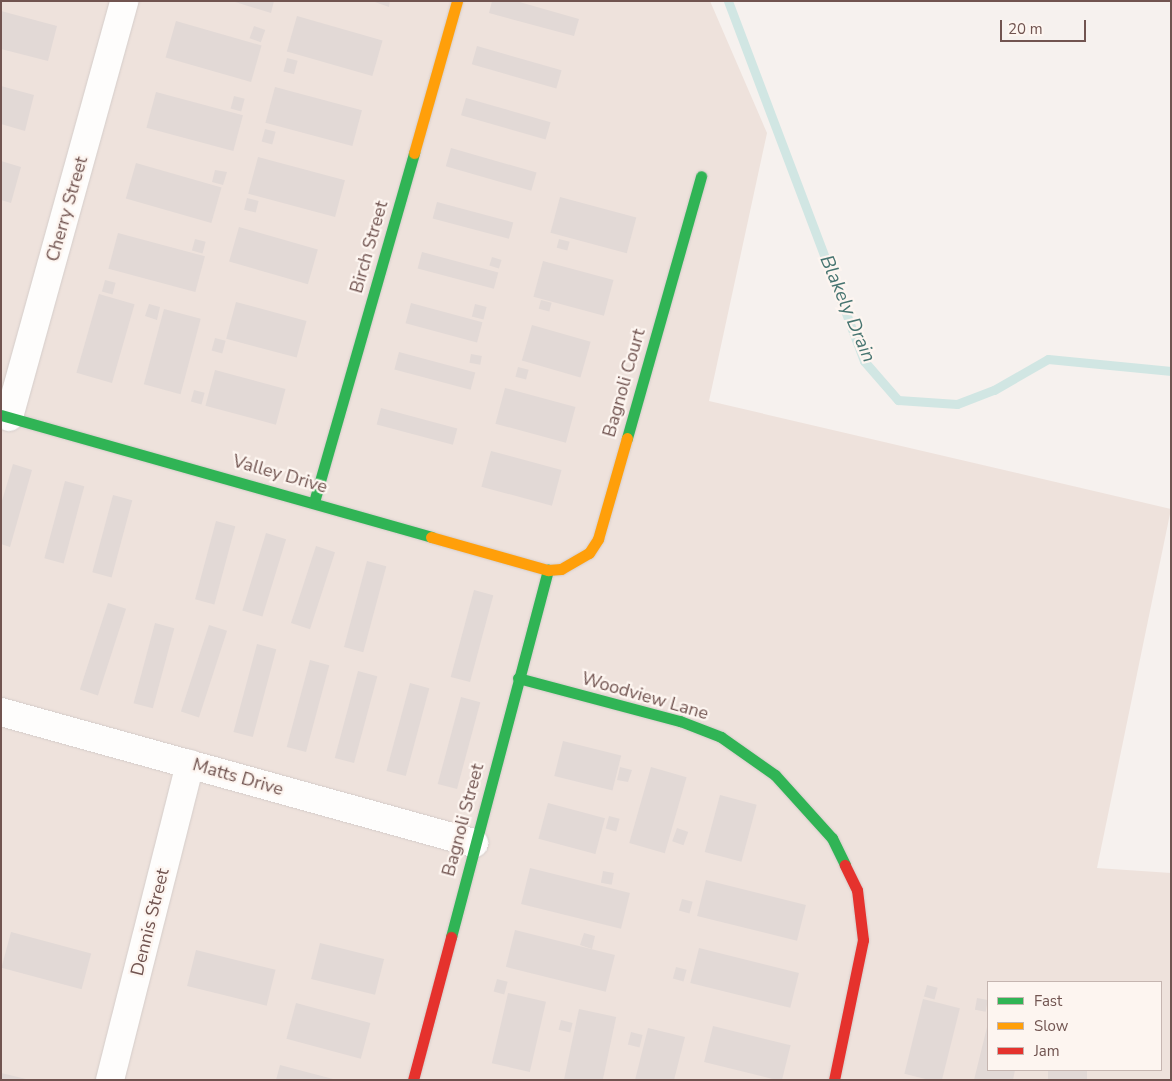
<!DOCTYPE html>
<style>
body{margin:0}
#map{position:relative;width:1172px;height:1081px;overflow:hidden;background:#f6f1ee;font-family:"Nunito Sans",sans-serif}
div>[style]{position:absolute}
.residential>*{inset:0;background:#eee2dc}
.stream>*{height:9px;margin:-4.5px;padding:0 4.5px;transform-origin:4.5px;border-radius:4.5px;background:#d1e6e3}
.building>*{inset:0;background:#e2d9d6;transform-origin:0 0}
.roads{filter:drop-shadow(0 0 1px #d5cdca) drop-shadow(0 0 1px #d5cdca)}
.street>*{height:28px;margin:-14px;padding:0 14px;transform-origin:14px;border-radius:14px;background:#fefdfc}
.fast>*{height:11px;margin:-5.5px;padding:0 5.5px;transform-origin:5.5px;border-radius:5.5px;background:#30b455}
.slow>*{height:11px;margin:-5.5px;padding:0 5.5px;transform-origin:5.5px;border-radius:5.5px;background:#ff9f0a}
.jam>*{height:11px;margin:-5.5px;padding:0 5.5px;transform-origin:5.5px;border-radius:5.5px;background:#e5322d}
span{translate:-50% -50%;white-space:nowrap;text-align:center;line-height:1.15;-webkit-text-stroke:4.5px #fdf5f0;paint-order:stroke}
.street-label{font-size:18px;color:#715450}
.water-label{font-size:19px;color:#467470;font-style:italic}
.frame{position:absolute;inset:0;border:2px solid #715450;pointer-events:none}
.legend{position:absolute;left:987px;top:981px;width:175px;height:90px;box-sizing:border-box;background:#fdf5f0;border:1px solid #c5b5b0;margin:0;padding:6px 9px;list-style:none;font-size:15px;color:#715450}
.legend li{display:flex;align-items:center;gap:10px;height:25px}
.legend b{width:25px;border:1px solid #c5b5b0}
.scale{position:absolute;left:1000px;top:20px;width:86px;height:22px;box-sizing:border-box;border:2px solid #715450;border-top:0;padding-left:6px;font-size:15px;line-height:18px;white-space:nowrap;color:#715450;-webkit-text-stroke:4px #fdf5f0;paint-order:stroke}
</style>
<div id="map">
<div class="residential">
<div style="clip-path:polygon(evenodd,1px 1px,710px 1px,767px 133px,709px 401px,1171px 509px,1097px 868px,1171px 873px,1171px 1080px,1px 1080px,1px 1px,988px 982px,1161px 982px,1161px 1070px,988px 1070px,988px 982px)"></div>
</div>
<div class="stream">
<div style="left:728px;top:1px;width:385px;rotate:69.3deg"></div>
<div style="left:864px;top:361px;width:52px;rotate:48.9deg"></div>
<div style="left:898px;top:400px;width:59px;rotate:3.9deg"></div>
<div style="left:957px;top:404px;width:40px;rotate:-21deg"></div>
<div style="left:994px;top:390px;width:62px;rotate:-29.9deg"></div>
<div style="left:1048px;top:359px;width:124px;rotate:5.6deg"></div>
</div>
<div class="building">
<div style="clip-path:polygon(232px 1px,274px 1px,271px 13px)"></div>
<div style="clip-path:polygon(372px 1px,390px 1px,389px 7px)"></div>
<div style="clip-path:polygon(492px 1px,516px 1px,579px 19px,574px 36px,489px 13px)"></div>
<div style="clip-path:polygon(1px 11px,57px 26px,48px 61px,1px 49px)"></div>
<div style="left:297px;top:16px;width:89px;height:37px;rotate:16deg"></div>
<div style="left:176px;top:21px;width:89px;height:38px;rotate:16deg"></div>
<div style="left:254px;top:26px;width:12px;height:13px;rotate:20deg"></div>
<div style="left:477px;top:46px;width:88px;height:19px;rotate:16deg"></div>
<div style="left:287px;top:58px;width:11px;height:14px;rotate:15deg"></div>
<div style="clip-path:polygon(1px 86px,34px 95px,25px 131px,1px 124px)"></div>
<div style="left:275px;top:87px;width:90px;height:37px;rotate:15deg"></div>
<div style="left:156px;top:92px;width:90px;height:37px;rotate:15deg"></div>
<div style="left:234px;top:96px;width:11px;height:13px;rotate:15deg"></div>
<div style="left:466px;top:98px;width:88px;height:18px;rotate:16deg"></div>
<div style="left:265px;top:129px;width:11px;height:13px;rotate:15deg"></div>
<div style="left:451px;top:148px;width:89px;height:19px;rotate:16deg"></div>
<div style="left:258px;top:157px;width:90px;height:38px;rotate:15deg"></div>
<div style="clip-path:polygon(1px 161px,21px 167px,11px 203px,1px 200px)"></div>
<div style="left:136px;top:163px;width:89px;height:37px;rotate:16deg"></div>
<div style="clip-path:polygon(215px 170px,227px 172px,223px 185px,212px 182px)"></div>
<div style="left:560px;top:197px;width:79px;height:37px;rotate:15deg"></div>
<div style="left:247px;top:198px;width:12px;height:12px;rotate:14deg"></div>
<div style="left:437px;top:202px;width:79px;height:17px;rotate:15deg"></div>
<div style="left:239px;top:227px;width:82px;height:36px;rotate:16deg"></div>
<div style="left:118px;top:233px;width:90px;height:37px;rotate:15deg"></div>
<div style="left:195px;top:239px;width:11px;height:12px;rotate:15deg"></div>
<div style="left:559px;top:239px;width:11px;height:9px;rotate:15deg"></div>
<div style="left:422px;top:252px;width:79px;height:17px;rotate:15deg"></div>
<div style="left:492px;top:257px;width:10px;height:9px;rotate:17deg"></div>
<div style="left:543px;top:261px;width:73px;height:37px;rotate:15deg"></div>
<div style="left:105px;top:280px;width:11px;height:12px;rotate:15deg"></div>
<div style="left:99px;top:294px;width:37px;height:82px;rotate:16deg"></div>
<div style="left:541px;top:300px;width:11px;height:9px;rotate:15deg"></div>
<div style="left:236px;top:302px;width:73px;height:38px;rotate:15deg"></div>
<div style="left:411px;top:303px;width:74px;height:21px;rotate:15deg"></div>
<div style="clip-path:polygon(149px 304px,160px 307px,157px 320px,145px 316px)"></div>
<div style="left:475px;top:304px;width:12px;height:13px;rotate:14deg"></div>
<div style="left:164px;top:309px;width:38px;height:78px;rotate:15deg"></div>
<div style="left:532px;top:325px;width:61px;height:37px;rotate:16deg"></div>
<div style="left:215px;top:338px;width:11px;height:13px;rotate:15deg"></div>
<div style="left:399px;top:352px;width:79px;height:18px;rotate:15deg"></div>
<div style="left:471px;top:354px;width:11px;height:9px;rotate:10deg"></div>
<div style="left:518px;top:367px;width:11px;height:10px;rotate:15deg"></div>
<div style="left:215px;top:370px;width:73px;height:37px;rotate:15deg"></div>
<div style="left:505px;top:388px;width:73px;height:37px;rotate:15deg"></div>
<div style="left:194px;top:390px;width:11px;height:12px;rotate:15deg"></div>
<div style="left:381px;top:408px;width:79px;height:17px;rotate:15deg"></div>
<div style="left:491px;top:451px;width:73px;height:37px;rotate:15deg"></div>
<div style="clip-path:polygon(13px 464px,32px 470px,10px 547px,1px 544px,1px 504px)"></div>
<div style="left:65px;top:481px;width:20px;height:80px;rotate:15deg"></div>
<div style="left:113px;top:495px;width:20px;height:80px;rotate:15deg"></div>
<div style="left:216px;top:521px;width:20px;height:81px;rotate:15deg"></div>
<div style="left:266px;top:533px;width:21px;height:81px;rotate:17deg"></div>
<div style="left:316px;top:546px;width:20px;height:81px;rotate:18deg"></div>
<div style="left:367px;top:561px;width:20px;height:89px;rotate:15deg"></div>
<div style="left:474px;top:590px;width:20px;height:90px;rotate:15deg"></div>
<div style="left:108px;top:603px;width:19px;height:91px;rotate:18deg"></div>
<div style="left:155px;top:623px;width:20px;height:83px;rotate:15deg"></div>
<div style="left:209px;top:625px;width:19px;height:91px;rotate:18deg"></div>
<div style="left:257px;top:644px;width:20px;height:91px;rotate:15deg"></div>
<div style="left:310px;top:660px;width:20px;height:90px;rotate:15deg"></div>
<div style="left:358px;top:671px;width:20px;height:90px;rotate:15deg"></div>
<div style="left:410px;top:683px;width:20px;height:91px;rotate:15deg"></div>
<div style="left:461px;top:697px;width:20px;height:90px;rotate:15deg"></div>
<div style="left:563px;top:741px;width:60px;height:36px;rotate:14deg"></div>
<div style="clip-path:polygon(620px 767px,632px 770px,628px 782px,617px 780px)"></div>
<div style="left:651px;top:767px;width:37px;height:79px;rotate:16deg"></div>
<div style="left:720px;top:795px;width:38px;height:59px;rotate:15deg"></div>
<div style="left:548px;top:803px;width:59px;height:37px;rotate:15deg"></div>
<div style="left:609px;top:816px;width:11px;height:13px;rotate:15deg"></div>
<div style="left:677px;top:828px;width:12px;height:14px;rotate:20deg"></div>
<div style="left:530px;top:868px;width:103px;height:37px;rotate:14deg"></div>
<div style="left:603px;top:871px;width:11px;height:12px;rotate:10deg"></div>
<div style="left:706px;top:880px;width:103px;height:37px;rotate:14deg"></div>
<div style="left:682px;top:899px;width:11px;height:12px;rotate:15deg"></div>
<div style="left:515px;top:930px;width:103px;height:38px;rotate:14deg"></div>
<div style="left:11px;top:932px;width:83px;height:37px;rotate:15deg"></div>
<div style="clip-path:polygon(584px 933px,595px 936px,592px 949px,580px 945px)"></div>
<div style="left:320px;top:943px;width:66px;height:37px;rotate:14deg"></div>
<div style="left:699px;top:948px;width:103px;height:36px;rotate:14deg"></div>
<div style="left:196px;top:950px;width:82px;height:37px;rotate:14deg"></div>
<div style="left:676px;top:967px;width:11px;height:12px;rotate:15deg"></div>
<div style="left:497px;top:979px;width:11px;height:13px;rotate:15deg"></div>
<div style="left:927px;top:985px;width:11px;height:12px;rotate:15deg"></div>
<div style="left:508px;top:993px;width:39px;height:72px;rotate:13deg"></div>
<div style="left:977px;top:998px;width:11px;height:12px;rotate:10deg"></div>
<div style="left:923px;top:999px;width:38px;height:77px;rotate:14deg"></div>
<div style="left:296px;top:1003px;width:77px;height:37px;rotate:15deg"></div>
<div style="left:579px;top:1009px;width:38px;height:73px;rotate:12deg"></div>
<div style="left:561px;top:1020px;width:12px;height:10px;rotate:14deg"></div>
<div style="clip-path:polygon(988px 1023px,988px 1070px,1015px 1070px,1013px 1080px,974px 1080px)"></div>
<div style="left:713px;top:1026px;width:80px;height:37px;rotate:14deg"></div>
<div style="clip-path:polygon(648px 1028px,685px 1037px,674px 1080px,635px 1080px)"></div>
<div style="left:631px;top:1032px;width:12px;height:13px;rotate:14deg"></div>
<div style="clip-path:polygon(280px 1065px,333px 1079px,333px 1080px,276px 1080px)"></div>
<div style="left:1048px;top:1070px;width:39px;height:10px"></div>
<div style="clip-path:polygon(1px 1073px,26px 1079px,26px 1080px,1px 1080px)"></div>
</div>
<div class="roads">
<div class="street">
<div style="left:9px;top:417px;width:432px;rotate:-74.5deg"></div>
<div style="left:1px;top:712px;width:491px;rotate:15.5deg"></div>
<div style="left:110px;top:1080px;width:326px;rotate:-75.8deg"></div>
</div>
<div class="fast">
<div style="left:1px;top:415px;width:447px;rotate:15.8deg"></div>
<div style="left:627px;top:438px;width:272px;rotate:-74.2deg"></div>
<div style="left:314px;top:502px;width:363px;rotate:-74deg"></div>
<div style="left:518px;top:678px;width:168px;rotate:14.9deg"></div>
<div style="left:680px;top:721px;width:44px;rotate:21.3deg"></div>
<div style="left:721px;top:737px;width:66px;rotate:35.1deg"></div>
<div style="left:775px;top:775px;width:85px;rotate:47.9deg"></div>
<div style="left:832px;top:838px;width:30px;rotate:64deg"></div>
<div style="left:451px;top:937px;width:380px;rotate:-75.2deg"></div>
</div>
<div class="slow">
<div style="left:414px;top:153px;width:158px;rotate:-74.2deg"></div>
<div style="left:431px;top:537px;width:122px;rotate:15.8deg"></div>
<div style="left:548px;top:570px;width:13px;rotate:-4deg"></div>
<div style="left:561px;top:569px;width:32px;rotate:-30deg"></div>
<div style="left:589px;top:553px;width:17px;rotate:-57deg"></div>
<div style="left:598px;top:539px;width:105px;rotate:-74deg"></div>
</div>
<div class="jam">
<div style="left:413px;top:1080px;width:148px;rotate:-75.1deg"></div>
<div style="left:834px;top:1080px;width:143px;rotate:-78.3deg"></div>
<div style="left:863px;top:940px;width:50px;rotate:-96.8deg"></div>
<div style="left:857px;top:890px;width:28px;rotate:-116deg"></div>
</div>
</div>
<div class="street-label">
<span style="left:67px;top:209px;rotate:-74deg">Cherry Street</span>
<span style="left:369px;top:247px;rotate:-74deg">Birch Street</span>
<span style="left:624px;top:383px;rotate:-74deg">Bagnoli Court</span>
<span style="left:280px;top:474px;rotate:16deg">Valley Drive</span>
<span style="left:645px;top:696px;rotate:16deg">Woodview Lane</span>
<span style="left:238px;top:777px;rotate:16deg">Matts Drive</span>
<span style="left:463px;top:820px;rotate:-75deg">Bagnoli Street</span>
<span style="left:150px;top:922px;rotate:-76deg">Dennis Street</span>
</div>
<div class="water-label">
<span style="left:847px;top:309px;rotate:67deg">Blakely Drain</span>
</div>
<div class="frame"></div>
<ul class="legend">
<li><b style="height:6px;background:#30b455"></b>Fast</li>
<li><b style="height:6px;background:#ff9f0a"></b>Slow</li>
<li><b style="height:6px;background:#e5322d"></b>Jam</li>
</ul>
<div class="scale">20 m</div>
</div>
